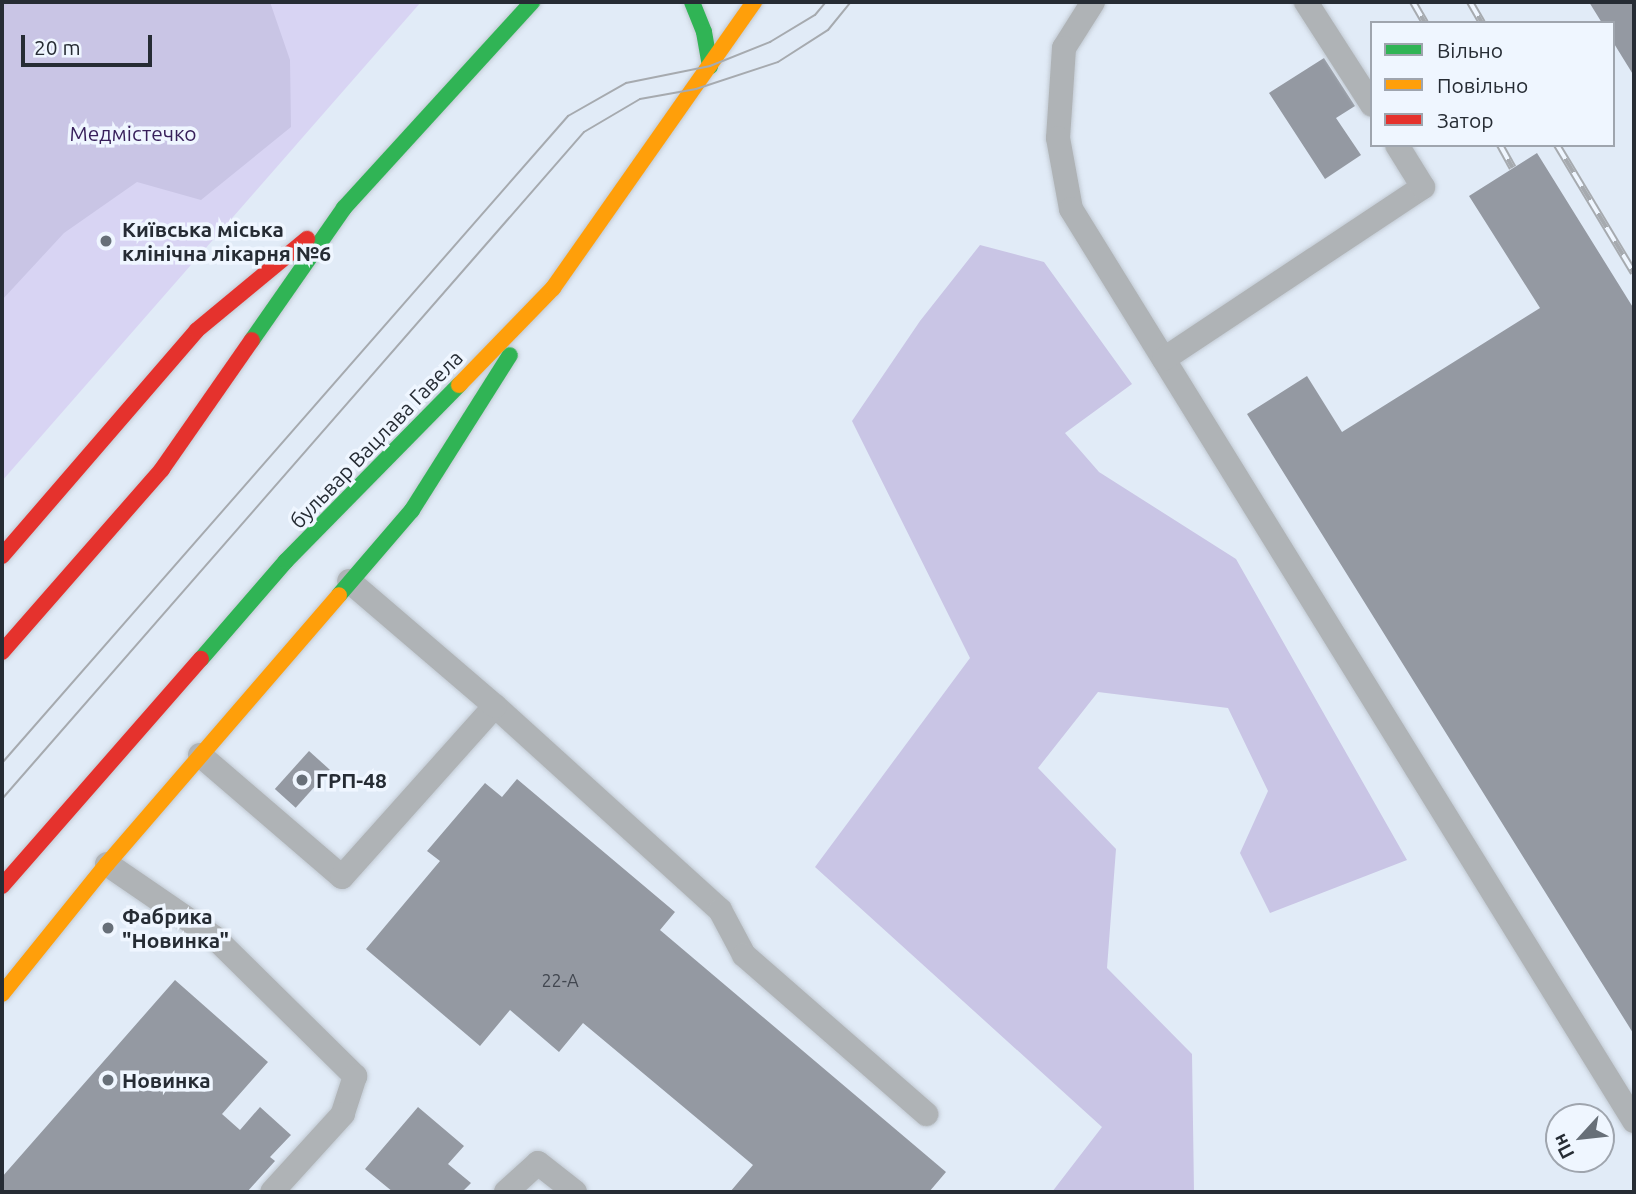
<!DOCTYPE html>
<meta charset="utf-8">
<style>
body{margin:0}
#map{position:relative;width:1636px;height:1194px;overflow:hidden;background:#e1ebf7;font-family:Ubuntu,sans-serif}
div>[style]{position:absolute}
.green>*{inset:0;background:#d8d4f3}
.forest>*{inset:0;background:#c9c5e5}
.building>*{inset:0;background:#9499a2;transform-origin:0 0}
.roads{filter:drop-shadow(0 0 2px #c1c9d2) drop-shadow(0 0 2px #c1c9d2)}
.lane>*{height:24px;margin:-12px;padding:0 12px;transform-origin:12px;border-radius:12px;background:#afb3b6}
.fast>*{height:16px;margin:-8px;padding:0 8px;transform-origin:8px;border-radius:8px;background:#30b455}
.slow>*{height:16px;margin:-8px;padding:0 8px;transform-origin:8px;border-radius:8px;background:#ff9f0a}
.jam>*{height:16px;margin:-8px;padding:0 8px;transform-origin:8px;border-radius:8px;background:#e5322d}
.tram>*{height:2px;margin:-1px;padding:0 1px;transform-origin:1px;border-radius:1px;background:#a6aaaf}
.rail>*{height:8px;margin-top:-4px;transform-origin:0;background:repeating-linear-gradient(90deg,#eff6ff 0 16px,#a6aaaf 0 32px);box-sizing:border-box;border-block:2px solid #a6aaaf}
.dots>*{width:19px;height:19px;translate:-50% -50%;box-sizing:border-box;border:4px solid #eff6ff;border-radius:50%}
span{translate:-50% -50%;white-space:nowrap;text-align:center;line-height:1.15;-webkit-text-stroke:7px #eff6ff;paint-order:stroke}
.number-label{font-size:18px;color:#424750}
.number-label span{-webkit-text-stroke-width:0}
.park-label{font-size:21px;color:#371f5a}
.poi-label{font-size:21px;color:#262c34;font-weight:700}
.left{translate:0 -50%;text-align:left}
.street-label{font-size:21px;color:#262c34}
.frame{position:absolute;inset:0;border:4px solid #262c34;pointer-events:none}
.legend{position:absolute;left:1370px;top:21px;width:245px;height:126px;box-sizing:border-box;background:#eff6ff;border:2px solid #9fa5ae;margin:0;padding:9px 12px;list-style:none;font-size:21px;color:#262c34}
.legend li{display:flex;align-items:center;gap:14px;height:35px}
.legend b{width:35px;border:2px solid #9fa5ae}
.north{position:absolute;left:1545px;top:1103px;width:70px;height:70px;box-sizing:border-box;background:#eff6ff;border:2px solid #9fa5ae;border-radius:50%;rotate:243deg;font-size:19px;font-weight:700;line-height:28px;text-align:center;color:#262c34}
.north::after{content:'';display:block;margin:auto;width:24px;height:32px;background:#676f78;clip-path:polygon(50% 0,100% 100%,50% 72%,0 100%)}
.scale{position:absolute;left:21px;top:35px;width:131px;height:32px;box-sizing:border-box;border:4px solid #262c34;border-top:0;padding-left:9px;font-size:21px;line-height:24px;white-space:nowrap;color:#262c34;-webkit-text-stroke:5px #eff6ff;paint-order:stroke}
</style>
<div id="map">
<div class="green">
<div style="clip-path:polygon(2px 2px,421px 2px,2px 481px)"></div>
</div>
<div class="forest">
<div style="clip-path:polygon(2px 2px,270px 2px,290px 60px,291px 127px,201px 200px,137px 182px,64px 233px,2px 300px)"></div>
<div style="clip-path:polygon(980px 245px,1044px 262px,1132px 384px,1065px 433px,1099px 472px,1236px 559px,1407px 860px,1270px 913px,1240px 853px,1268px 791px,1228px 708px,1098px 692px,1038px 768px,1116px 849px,1107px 968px,1192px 1054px,1194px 1192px,1052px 1192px,1102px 1127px,815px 867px,970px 658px,852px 421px,920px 321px)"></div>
</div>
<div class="building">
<div style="clip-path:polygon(1589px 2px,1634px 2px,1634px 76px,1613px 42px,1613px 23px,1602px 23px)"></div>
<div style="clip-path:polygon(1324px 58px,1355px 106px,1336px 118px,1361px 155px,1325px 179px,1269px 93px)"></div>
<div style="clip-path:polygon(1537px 153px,1634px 309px,1633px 1033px,1247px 414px,1307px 376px,1342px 432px,1540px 308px,1469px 196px)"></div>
<div style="left:309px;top:751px;width:28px;height:51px;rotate:42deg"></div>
<div style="clip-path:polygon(517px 779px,675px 912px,660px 930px,946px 1172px,929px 1192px,730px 1192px,753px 1165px,583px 1023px,559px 1052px,510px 1010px,480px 1046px,366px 949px,440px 861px,427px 851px,485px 783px,502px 797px)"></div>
<div style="clip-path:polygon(175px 980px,268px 1062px,222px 1114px,240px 1130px,260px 1107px,291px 1135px,270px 1157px,275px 1161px,247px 1192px,2px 1192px,2px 1177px)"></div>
<div style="clip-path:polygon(418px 1107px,464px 1146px,448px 1164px,471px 1183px,462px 1192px,393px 1192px,365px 1169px)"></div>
</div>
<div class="roads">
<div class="lane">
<div style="left:1093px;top:2px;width:54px;rotate:122.2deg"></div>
<div style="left:1064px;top:48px;width:90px;rotate:93.8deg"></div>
<div style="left:1058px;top:138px;width:72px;rotate:79.6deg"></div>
<div style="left:1071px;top:209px;width:1072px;rotate:58.31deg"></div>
<div style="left:1306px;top:2px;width:122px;rotate:57.3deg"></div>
<div style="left:1164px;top:359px;width:311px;rotate:-33.6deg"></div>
<div style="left:1423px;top:187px;width:49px;rotate:-121.8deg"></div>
<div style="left:495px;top:706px;width:304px;rotate:42.2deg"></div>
<div style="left:720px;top:910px;width:51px;rotate:61.9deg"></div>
<div style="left:744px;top:955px;width:242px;rotate:41.1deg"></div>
<div style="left:200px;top:755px;width:187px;rotate:40.7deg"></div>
<div style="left:342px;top:877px;width:229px;rotate:-48.2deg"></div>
<div style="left:495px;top:706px;width:192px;rotate:-139.4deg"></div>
<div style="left:107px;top:864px;width:131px;rotate:34.4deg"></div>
<div style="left:215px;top:938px;width:197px;rotate:44.6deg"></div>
<div style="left:355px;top:1076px;width:40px;rotate:108deg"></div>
<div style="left:343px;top:1114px;width:105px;rotate:132.3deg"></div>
<div style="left:506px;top:1192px;width:43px;rotate:-42.2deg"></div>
<div style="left:538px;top:1163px;width:47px;rotate:38.1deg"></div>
</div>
<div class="fast">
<div style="left:692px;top:2px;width:32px;rotate:68deg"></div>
<div style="left:704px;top:32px;width:35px;rotate:80deg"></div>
<div style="left:252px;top:340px;width:161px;rotate:-55.1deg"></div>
<div style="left:344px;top:208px;width:279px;rotate:-47.6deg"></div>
<div style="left:339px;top:595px;width:112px;rotate:-49.3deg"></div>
<div style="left:412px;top:510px;width:183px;rotate:-57.7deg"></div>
<div style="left:201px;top:659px;width:130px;rotate:-49.1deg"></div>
<div style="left:286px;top:561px;width:247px;rotate:-45.5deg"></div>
</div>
<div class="slow">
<div style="left:459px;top:385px;width:135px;rotate:-45.9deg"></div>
<div style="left:553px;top:288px;width:350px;rotate:-54.9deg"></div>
<div style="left:2px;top:994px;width:167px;rotate:-51.1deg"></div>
<div style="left:107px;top:864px;width:355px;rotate:-49.2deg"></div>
</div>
<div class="jam">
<div style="left:2px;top:556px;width:298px;rotate:-49.2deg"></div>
<div style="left:197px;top:330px;width:143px;rotate:-39.6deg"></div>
<div style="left:2px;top:652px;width:243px;rotate:-48.8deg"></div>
<div style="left:162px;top:469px;width:157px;rotate:-55.1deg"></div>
<div style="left:2px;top:886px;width:302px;rotate:-48.8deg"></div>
</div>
</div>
<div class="tram">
<div style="left:2px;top:763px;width:860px;rotate:-48.82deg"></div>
<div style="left:568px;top:116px;width:67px;rotate:-29.6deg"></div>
<div style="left:626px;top:83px;width:86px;rotate:-11.4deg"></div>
<div style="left:710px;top:66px;width:65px;rotate:-21.8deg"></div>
<div style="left:770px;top:42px;width:52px;rotate:-31deg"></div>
<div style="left:815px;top:15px;width:17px;rotate:-50deg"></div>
<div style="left:2px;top:799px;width:885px;rotate:-48.89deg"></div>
<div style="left:584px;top:132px;width:65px;rotate:-30.5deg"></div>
<div style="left:640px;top:99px;width:57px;rotate:-10.1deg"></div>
<div style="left:696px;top:89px;width:86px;rotate:-18.2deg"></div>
<div style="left:778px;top:62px;width:59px;rotate:-32.6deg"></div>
<div style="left:828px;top:30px;width:36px;rotate:-51deg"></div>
</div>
<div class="rail">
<div style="left:1413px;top:2px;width:24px;rotate:60deg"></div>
<div style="left:1470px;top:2px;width:24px;rotate:60deg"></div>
<div style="left:1500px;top:145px;width:26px;rotate:61deg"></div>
<div style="left:1557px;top:145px;width:149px;rotate:59deg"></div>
</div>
<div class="dots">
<div style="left:106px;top:241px;background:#676f78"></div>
<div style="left:302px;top:780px;background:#676f78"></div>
<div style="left:108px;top:928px;background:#676f78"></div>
<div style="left:108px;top:1080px;background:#676f78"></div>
</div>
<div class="number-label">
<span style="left:560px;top:980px">22-А</span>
</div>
<div class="park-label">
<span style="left:133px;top:133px">Медмістечко</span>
</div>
<div class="poi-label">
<span class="left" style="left:122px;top:241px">Київська міська<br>клінічна лікарня №6</span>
<span class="left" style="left:316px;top:780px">ГРП-48</span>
<span class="left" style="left:122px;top:928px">Фабрика<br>"Новинка"</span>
<span class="left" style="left:122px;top:1080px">Новинка</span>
</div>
<div class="street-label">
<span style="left:376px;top:439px;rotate:-46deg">бульвар Вацлава Гавела</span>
</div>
<div class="frame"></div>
<ul class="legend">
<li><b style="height:9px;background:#30b455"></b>Вільно</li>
<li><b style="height:9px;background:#ff9f0a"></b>Повільно</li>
<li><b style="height:9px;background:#e5322d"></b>Затор</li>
</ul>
<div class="north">Пн</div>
<div class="scale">20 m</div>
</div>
